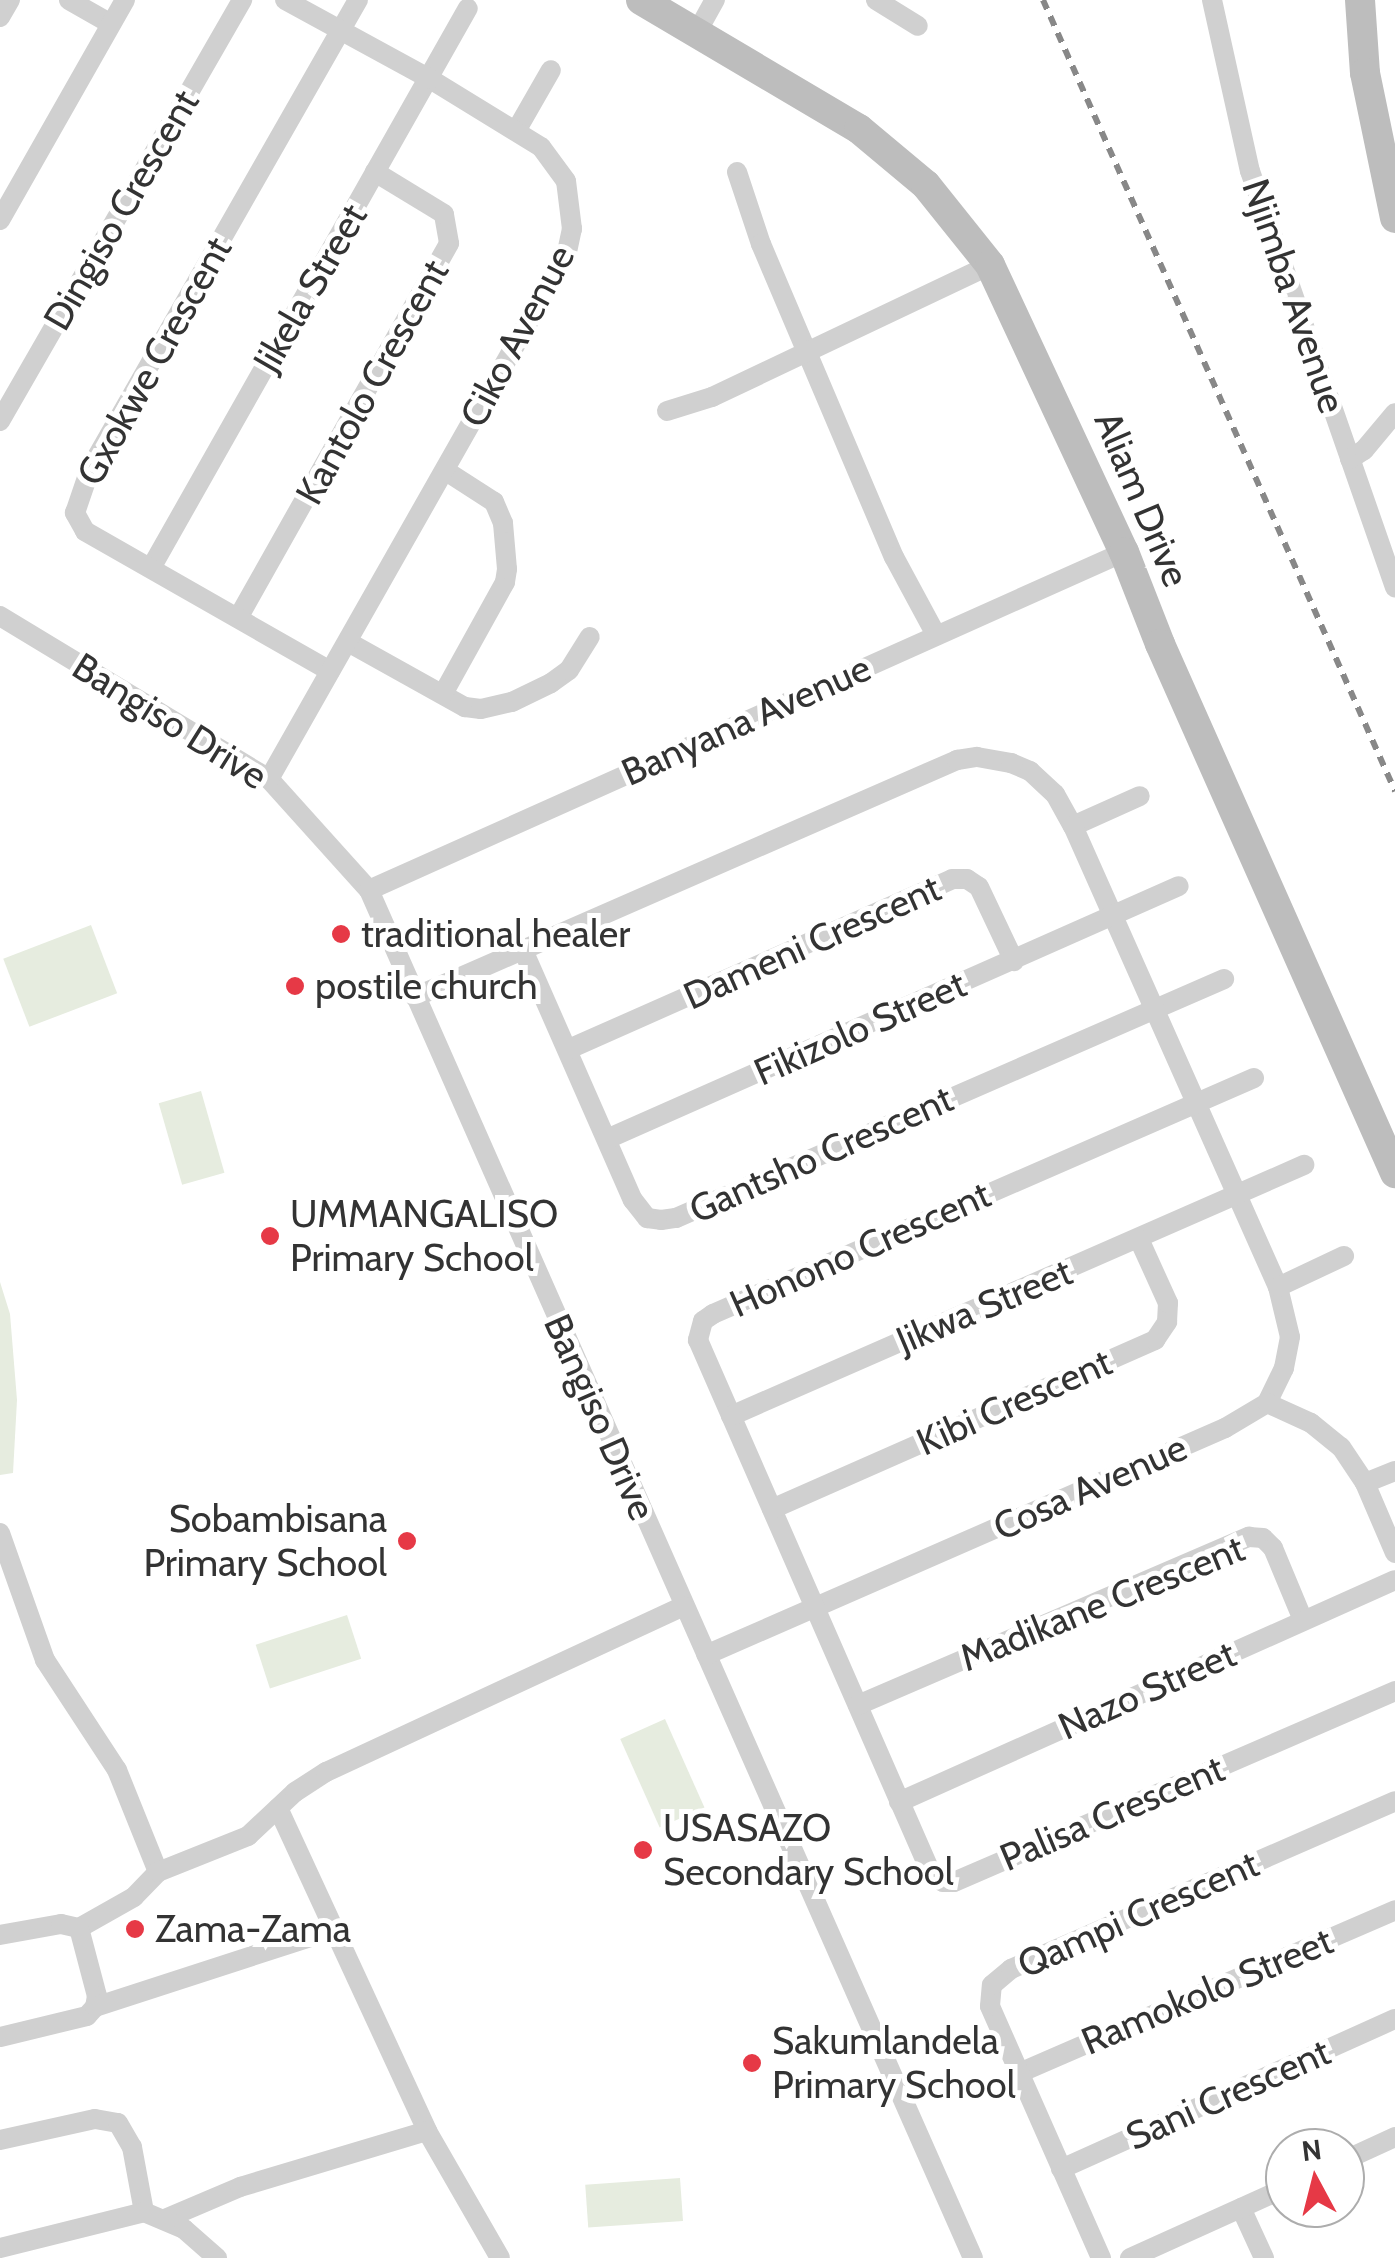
<!DOCTYPE html>
<style>
body{margin:0}
#map{position:relative;width:1395px;height:2258px;overflow:hidden;background:#fff;font-family:Cabin,sans-serif}
div>[style]{position:absolute}
.green>*{inset:0;background:#e6ecdf;transform-origin:0 0}
.street>*{height:20px;margin:-10px;padding:0 10px;transform-origin:10px;border-radius:10px;background:#d0d0d0}
.secondary>*{height:30px;margin:-15px;padding:0 15px;transform-origin:15px;border-radius:15px;background:#bdbdbd}
.rail>*{height:6px;margin-top:-3px;transform-origin:0;background:repeating-linear-gradient(90deg,#888 0 10px,transparent 0 18px)}
.dots>*{width:28px;height:28px;translate:-50% -50%;box-sizing:border-box;border:5px solid #fff;border-radius:50%}
span{translate:-50% -50%;white-space:nowrap;text-align:center;line-height:1.15;-webkit-text-stroke:10px #fff;paint-order:stroke}
.street-label{font-size:38px;color:#333}
.poi-label{font-size:38px;color:#333}
.left{translate:0 -50%;text-align:left}
.right{translate:-100% -50%;text-align:right}
.north{position:absolute;left:1265px;top:2128px;width:100px;height:100px;box-sizing:border-box;background:#fff;border:2px solid #adadad;border-radius:50%;rotate:353deg;font-size:28px;font-weight:700;line-height:40px;text-align:center;color:#333}
.north::after{content:'';display:block;margin:auto;width:35px;height:45px;background:#e63946;clip-path:polygon(50% 0,100% 100%,50% 72%,0 100%)}
</style>
<div id="map">
<div class="green">
<div style="left:91px;top:925px;width:73px;height:94px;rotate:69deg"></div>
<div style="left:201px;top:1091px;width:85px;height:44px;rotate:74deg"></div>
<div style="clip-path:polygon(0 1282px,10px 1314px,17px 1400px,13px 1473px,0 1475px)"></div>
<div style="left:347px;top:1615px;width:46px;height:96px;rotate:72deg"></div>
<div style="left:665px;top:1719px;width:97px;height:49px;rotate:66deg"></div>
<div style="left:680px;top:2178px;width:43px;height:95px;rotate:86deg"></div>
</div>
<div class="street">
<div style="left:69px;top:0;width:48px;rotate:29.7deg"></div>
<div style="left:876px;top:0;width:49px;rotate:31.8deg"></div>
<div style="left:1212px;top:0;width:175px;rotate:77.5deg"></div>
<div style="left:1250px;top:171px;width:441px;rotate:70.8deg"></div>
<div style="left:0;top:17px;width:20px;rotate:-60deg"></div>
<div style="left:697px;top:32px;width:37px;rotate:-61deg"></div>
<div style="left:516px;top:131px;width:70px;rotate:-60.2deg"></div>
<div style="left:737px;top:172px;width:76px;rotate:71.6deg"></div>
<div style="left:761px;top:244px;width:340px;rotate:67deg"></div>
<div style="left:894px;top:557px;width:89px;rotate:61.7deg"></div>
<div style="left:0;top:220px;width:253px;rotate:-60.4deg"></div>
<div style="left:667px;top:411px;width:47px;rotate:-17.3deg"></div>
<div style="left:712px;top:397px;width:308px;rotate:-25.4deg"></div>
<div style="left:0;top:421px;width:486px;rotate:-60.1deg"></div>
<div style="left:1350px;top:459px;width:17px;rotate:-33deg"></div>
<div style="left:1364px;top:450px;width:48px;rotate:-50deg"></div>
<div style="left:151px;top:568px;width:643px;rotate:-60.49deg"></div>
<div style="left:0;top:616px;width:315px;rotate:31.2deg"></div>
<div style="left:269px;top:779px;width:149px;rotate:48deg"></div>
<div style="left:369px;top:890px;width:1495px;rotate:66.18deg"></div>
<div style="left:238px;top:618px;width:430px;rotate:-60.6deg"></div>
<div style="left:449px;top:243px;width:29px;rotate:-100deg"></div>
<div style="left:444px;top:214px;width:81px;rotate:-148.7deg"></div>
<div style="left:348px;top:642px;width:134px;rotate:29.1deg"></div>
<div style="left:465px;top:707px;width:16px;rotate:7deg"></div>
<div style="left:481px;top:709px;width:32px;rotate:-13deg"></div>
<div style="left:512px;top:702px;width:43px;rotate:-26deg"></div>
<div style="left:551px;top:683px;width:22px;rotate:-36deg"></div>
<div style="left:569px;top:670px;width:39px;rotate:-58deg"></div>
<div style="left:330px;top:671px;width:282px;rotate:-150.3deg"></div>
<div style="left:85px;top:531px;width:21px;rotate:-119deg"></div>
<div style="left:75px;top:513px;width:46px;rotate:-71.2deg"></div>
<div style="left:90px;top:469px;width:540px;rotate:-60.26deg"></div>
<div style="left:443px;top:694px;width:128px;rotate:-61deg"></div>
<div style="left:505px;top:582px;width:13px;rotate:-81deg"></div>
<div style="left:507px;top:569px;width:46px;rotate:-95deg"></div>
<div style="left:503px;top:523px;width:23px;rotate:-113deg"></div>
<div style="left:494px;top:502px;width:57px;rotate:-147.1deg"></div>
<div style="left:269px;top:779px;width:555px;rotate:-60.43deg"></div>
<div style="left:543px;top:296px;width:50px;rotate:-61.4deg"></div>
<div style="left:567px;top:252px;width:24px;rotate:-78deg"></div>
<div style="left:572px;top:229px;width:48px;rotate:-97.1deg"></div>
<div style="left:566px;top:181px;width:42px;rotate:-126.3deg"></div>
<div style="left:541px;top:147px;width:130px;rotate:-148.5deg"></div>
<div style="left:430px;top:79px;width:165px;rotate:-151.4deg"></div>
<div style="left:1073px;top:826px;width:73px;rotate:-24.1deg"></div>
<div style="left:369px;top:890px;width:827px;rotate:-24.12deg"></div>
<div style="left:523px;top:950px;width:273px;rotate:66.3deg"></div>
<div style="left:633px;top:1200px;width:23px;rotate:52deg"></div>
<div style="left:647px;top:1218px;width:14px;rotate:8deg"></div>
<div style="left:661px;top:1220px;width:15px;rotate:-8deg"></div>
<div style="left:676px;top:1218px;width:598px;rotate:-23.56deg"></div>
<div style="left:415px;top:997px;width:592px;rotate:-23.62deg"></div>
<div style="left:957px;top:760px;width:20px;rotate:-9deg"></div>
<div style="left:977px;top:757px;width:35px;rotate:10deg"></div>
<div style="left:1011px;top:763px;width:21px;rotate:23deg"></div>
<div style="left:1030px;top:771px;width:34px;rotate:43deg"></div>
<div style="left:1055px;top:794px;width:37px;rotate:61deg"></div>
<div style="left:1073px;top:826px;width:505px;rotate:66.03deg"></div>
<div style="left:1278px;top:1287px;width:51px;rotate:76.5deg"></div>
<div style="left:1290px;top:1337px;width:32px;rotate:101deg"></div>
<div style="left:1284px;top:1368px;width:39px;rotate:116deg"></div>
<div style="left:1267px;top:1403px;width:49px;rotate:149.2deg"></div>
<div style="left:1225px;top:1428px;width:566px;rotate:156.38deg"></div>
<div style="left:569px;top:1049px;width:419px;rotate:-23.9deg"></div>
<div style="left:952px;top:879px;width:15px"></div>
<div style="left:967px;top:879px;width:14px;rotate:34deg"></div>
<div style="left:979px;top:887px;width:82px;rotate:64.7deg"></div>
<div style="left:1254px;top:1078px;width:590px;rotate:156.43deg"></div>
<div style="left:713px;top:1314px;width:12px;rotate:145deg"></div>
<div style="left:703px;top:1321px;width:20px;rotate:105deg"></div>
<div style="left:698px;top:1340px;width:582px;rotate:66.39deg"></div>
<div style="left:931px;top:1873px;width:15px;rotate:37deg"></div>
<div style="left:943px;top:1882px;width:11px"></div>
<div style="left:954px;top:1882px;width:481px;rotate:-23.4deg"></div>
<div style="left:607px;top:1139px;width:625px;rotate:-23.86deg"></div>
<div style="left:1278px;top:1287px;width:73px;rotate:-25.2deg"></div>
<div style="left:1267px;top:1403px;width:48px;rotate:24.4deg"></div>
<div style="left:1311px;top:1423px;width:38px;rotate:39deg"></div>
<div style="left:1341px;top:1447px;width:43px;rotate:56.3deg"></div>
<div style="left:1365px;top:1483px;width:76px;rotate:66.8deg"></div>
<div style="left:731px;top:1416px;width:626px;rotate:-23.66deg"></div>
<div style="left:1365px;top:1483px;width:32px;rotate:-22deg"></div>
<div style="left:772px;top:1509px;width:419px;rotate:-23.8deg"></div>
<div style="left:1155px;top:1340px;width:22px;rotate:-56deg"></div>
<div style="left:1167px;top:1322px;width:19px;rotate:-87deg"></div>
<div style="left:1168px;top:1303px;width:70px;rotate:-114.4deg"></div>
<div style="left:0;top:1533px;width:135px;rotate:70.5deg"></div>
<div style="left:45px;top:1660px;width:131px;rotate:56.8deg"></div>
<div style="left:117px;top:1770px;width:110px;rotate:68.1deg"></div>
<div style="left:158px;top:1872px;width:35px;rotate:134deg"></div>
<div style="left:134px;top:1897px;width:63px;rotate:150.6deg"></div>
<div style="left:858px;top:1705px;width:426px;rotate:-23.3deg"></div>
<div style="left:1249px;top:1537px;width:14px;rotate:4deg"></div>
<div style="left:1263px;top:1538px;width:14px;rotate:45deg"></div>
<div style="left:1273px;top:1548px;width:78px;rotate:67.4deg"></div>
<div style="left:899px;top:1802px;width:543px;rotate:-24.11deg"></div>
<div style="left:278px;top:1808px;width:356px;rotate:65.2deg"></div>
<div style="left:427px;top:2131px;width:146px;rotate:60.1deg"></div>
<div style="left:158px;top:1872px;width:97px;rotate:-21.8deg"></div>
<div style="left:248px;top:1836px;width:64px;rotate:-43.1deg"></div>
<div style="left:295px;top:1792px;width:37px;rotate:-33deg"></div>
<div style="left:326px;top:1772px;width:394px;rotate:-24.9deg"></div>
<div style="left:0;top:1935px;width:62px;rotate:-10.2deg"></div>
<div style="left:61px;top:1924px;width:18px;rotate:13deg"></div>
<div style="left:79px;top:1928px;width:70px;rotate:75.2deg"></div>
<div style="left:97px;top:1996px;width:11px;rotate:100deg"></div>
<div style="left:95px;top:2007px;width:12px;rotate:132deg"></div>
<div style="left:87px;top:2016px;width:89px;rotate:166.4deg"></div>
<div style="left:95px;top:2007px;width:252px;rotate:-18deg"></div>
<div style="left:1019px;top:2073px;width:410px;rotate:-23.4deg"></div>
<div style="left:0;top:2140px;width:97px;rotate:-12.5deg"></div>
<div style="left:95px;top:2119px;width:23px;rotate:10deg"></div>
<div style="left:118px;top:2123px;width:28px;rotate:60deg"></div>
<div style="left:132px;top:2147px;width:66px;rotate:79.5deg"></div>
<div style="left:1345px;top:2160px;width:55px;rotate:-24.7deg"></div>
<div style="left:1061px;top:2169px;width:366px;rotate:-24.2deg"></div>
<div style="left:1241px;top:2208px;width:55px;rotate:65.3deg"></div>
<div style="left:165px;top:2219px;width:82px;rotate:-23.1deg"></div>
<div style="left:240px;top:2187px;width:195px;rotate:-16.7deg"></div>
<div style="left:0;top:2248px;width:148px;rotate:-14deg"></div>
<div style="left:144px;top:2212px;width:43px;rotate:23deg"></div>
<div style="left:184px;top:2229px;width:44px;rotate:41.3deg"></div>
<div style="left:1101px;top:2258px;width:275px;rotate:-113.8deg"></div>
<div style="left:990px;top:2006px;width:21px;rotate:-85deg"></div>
<div style="left:992px;top:1985px;width:25px;rotate:-40deg"></div>
<div style="left:1011px;top:1969px;width:419px;rotate:-23.6deg"></div>
<div style="left:1130px;top:2258px;width:170px;rotate:-24.3deg"></div>
</div>
<div class="secondary">
<div style="left:641px;top:0;width:253px;rotate:30.6deg"></div>
<div style="left:859px;top:129px;width:87px;rotate:39.9deg"></div>
<div style="left:926px;top:185px;width:102px;rotate:51.3deg"></div>
<div style="left:990px;top:265px;width:317px;rotate:65deg"></div>
<div style="left:1124px;top:552px;width:99px;rotate:68.6deg"></div>
<div style="left:1160px;top:644px;width:579px;rotate:66.05deg"></div>
<div style="left:1360px;top:0;width:73px;rotate:86.1deg"></div>
<div style="left:1365px;top:73px;width:148px;rotate:78.3deg"></div>
</div>
<div class="rail">
<div style="left:1043px;top:0;width:866px;rotate:66.01deg"></div>
</div>
<div class="dots">
<div style="left:341px;top:934px;background:#e63946"></div>
<div style="left:295px;top:986px;background:#e63946"></div>
<div style="left:270px;top:1236px;background:#e63946"></div>
<div style="left:407px;top:1541px;background:#e63946"></div>
<div style="left:643px;top:1850px;background:#e63946"></div>
<div style="left:135px;top:1929px;background:#e63946"></div>
<div style="left:752px;top:2063px;background:#e63946"></div>
</div>
<div class="street-label">
<span style="left:121px;top:210px;rotate:-60deg">Dingiso Crescent</span>
<span style="left:310px;top:288px;rotate:-60deg">Jikela Street</span>
<span style="left:1294px;top:296px;rotate:71deg">Njimba Avenue</span>
<span style="left:517px;top:336px;rotate:-62deg">Ciko Avenue</span>
<span style="left:154px;top:361px;rotate:-61deg">Gxokwe Crescent</span>
<span style="left:372px;top:382px;rotate:-61deg">Kantolo Crescent</span>
<span style="left:1142px;top:499px;rotate:67deg">Aliam Drive</span>
<span style="left:746px;top:720px;rotate:-24deg">Banyana Avenue</span>
<span style="left:170px;top:721px;rotate:32deg">Bangiso Drive</span>
<span style="left:812px;top:942px;rotate:-24deg">Dameni Crescent</span>
<span style="left:860px;top:1028px;rotate:-24deg">Fikizolo Street</span>
<span style="left:821px;top:1154px;rotate:-24deg">Gantsho Crescent</span>
<span style="left:860px;top:1249px;rotate:-24deg">Honono Crescent</span>
<span style="left:984px;top:1306px;rotate:-23deg">Jikwa Street</span>
<span style="left:1014px;top:1402px;rotate:-24deg">Kibi Crescent</span>
<span style="left:600px;top:1417px;rotate:66deg">Bangiso Drive</span>
<span style="left:1090px;top:1487px;rotate:-24deg">Cosa Avenue</span>
<span style="left:1102px;top:1603px;rotate:-22deg">Madikane Crescent</span>
<span style="left:1147px;top:1690px;rotate:-24deg">Nazo Street</span>
<span style="left:1112px;top:1813px;rotate:-23deg">Palisa Crescent</span>
<span style="left:1138px;top:1914px;rotate:-24deg">Qampi Crescent</span>
<span style="left:1207px;top:1991px;rotate:-23deg">Ramokolo Street</span>
<span style="left:1228px;top:2094px;rotate:-24deg">Sani Crescent</span>
</div>
<div class="poi-label">
<span class="left" style="left:361px;top:934px">traditional healer</span>
<span class="left" style="left:315px;top:986px">postile church</span>
<span class="left" style="left:290px;top:1236px">UMMANGALISO<br>Primary School</span>
<span class="right" style="left:387px;top:1541px">Sobambisana<br>Primary School</span>
<span class="left" style="left:663px;top:1850px">USASAZO<br>Secondary School</span>
<span class="left" style="left:155px;top:1929px">Zama-Zama</span>
<span class="left" style="left:772px;top:2063px">Sakumlandela<br>Primary School</span>
</div>
<div class="north">N</div>
</div>
